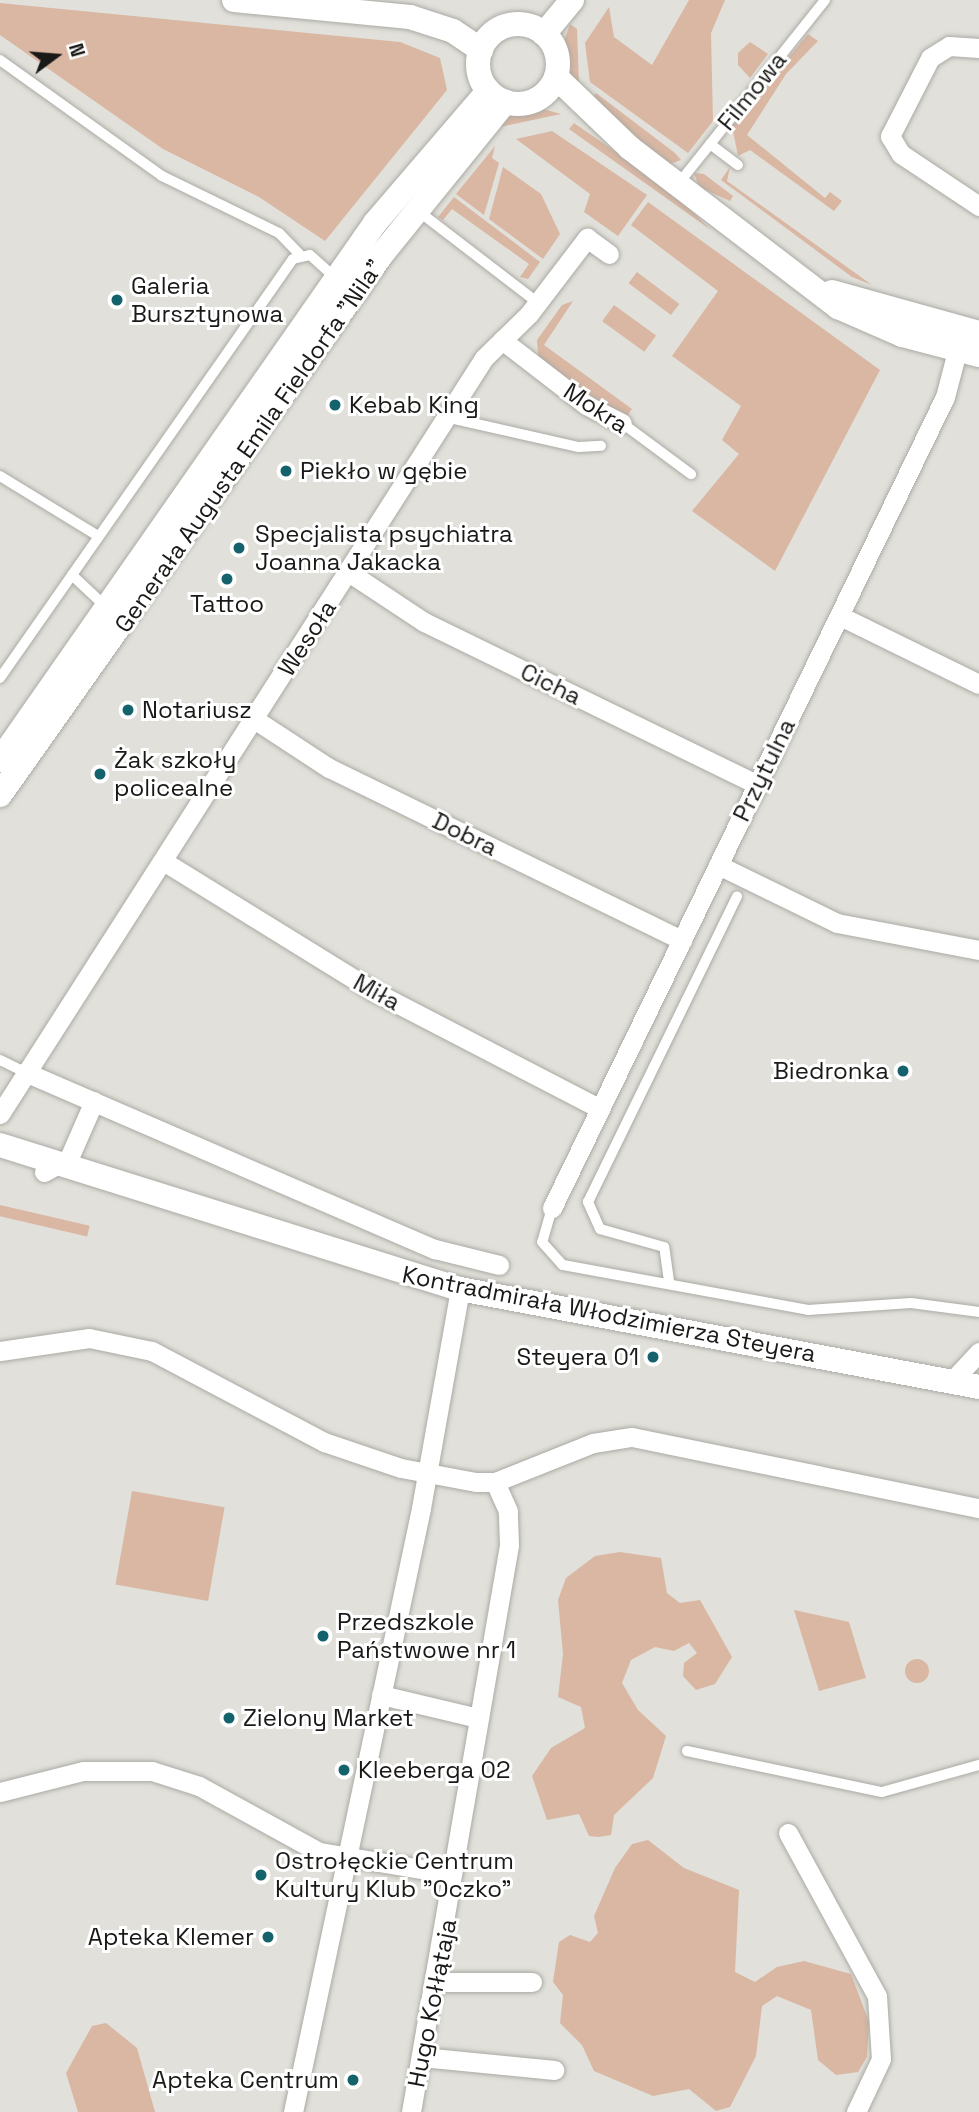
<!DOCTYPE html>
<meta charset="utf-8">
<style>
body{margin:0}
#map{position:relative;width:979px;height:2112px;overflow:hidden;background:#e1e0da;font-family:"Space Grotesk",sans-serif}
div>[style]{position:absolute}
.green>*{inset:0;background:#d9b7a3;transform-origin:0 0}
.round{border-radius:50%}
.roads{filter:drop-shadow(0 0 2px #abaaa4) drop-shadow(0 0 2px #abaaa4)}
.service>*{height:10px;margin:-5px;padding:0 5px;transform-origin:5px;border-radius:5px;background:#fff}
.minor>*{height:19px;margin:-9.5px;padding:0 9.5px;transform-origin:9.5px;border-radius:9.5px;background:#fff}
.tertiary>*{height:24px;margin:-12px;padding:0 12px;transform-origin:12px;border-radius:12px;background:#fff}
.tertiary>.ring{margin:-12px;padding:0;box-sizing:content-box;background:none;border:24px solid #fff;border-radius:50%}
.dots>*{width:19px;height:19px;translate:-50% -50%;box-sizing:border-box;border:4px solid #fff;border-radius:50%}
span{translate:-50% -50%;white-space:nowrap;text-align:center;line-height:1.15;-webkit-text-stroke:6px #fff;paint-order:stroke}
.street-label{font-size:24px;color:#191917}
.poi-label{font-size:24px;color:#191917}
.left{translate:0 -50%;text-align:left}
.right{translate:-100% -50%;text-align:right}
.north{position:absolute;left:21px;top:21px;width:70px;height:70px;-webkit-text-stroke:5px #fff;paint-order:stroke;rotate:74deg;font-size:19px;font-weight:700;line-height:28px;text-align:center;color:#191917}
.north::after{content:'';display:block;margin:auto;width:24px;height:32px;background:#191917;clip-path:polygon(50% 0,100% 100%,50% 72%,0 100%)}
</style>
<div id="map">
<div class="green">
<div style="clip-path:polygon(689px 0,725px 0,711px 33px,713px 121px,688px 153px,590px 82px,585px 43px,609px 7px,614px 37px,652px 65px)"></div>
<div style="clip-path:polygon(0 3px,400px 42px,440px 58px,447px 90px,325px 241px,259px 197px,163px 149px,0 35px)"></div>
<div style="clip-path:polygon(570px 24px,577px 29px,579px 84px,567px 73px,563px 44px)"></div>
<div style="clip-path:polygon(808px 34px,818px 41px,786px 74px,747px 135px,825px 198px,830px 192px,842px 201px,834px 211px,750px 150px,738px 156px,732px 126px)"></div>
<div style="clip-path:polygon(750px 42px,768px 54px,750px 78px,738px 65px,738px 53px)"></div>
<div style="clip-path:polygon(596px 93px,675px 153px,681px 160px,670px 164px,590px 101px)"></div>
<div style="clip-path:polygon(543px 109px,561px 114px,500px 127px,504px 114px)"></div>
<div style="clip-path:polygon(574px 123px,668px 188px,711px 230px,569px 129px)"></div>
<div style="clip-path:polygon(552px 131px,647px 195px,618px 236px,584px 212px,590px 194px,516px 139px)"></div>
<div style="clip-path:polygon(495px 146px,492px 158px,499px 163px,484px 215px,456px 194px)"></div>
<div style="clip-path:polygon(503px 167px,541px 194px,560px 234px,543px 259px,489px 219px)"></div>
<div style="clip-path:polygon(730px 167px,727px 181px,872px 285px,852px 277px,721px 180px)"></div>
<div style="clip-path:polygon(694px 173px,704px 174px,733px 196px,730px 201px,699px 187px)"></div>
<div style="clip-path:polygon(454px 197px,540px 262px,528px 279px,520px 277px,529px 264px,452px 209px,443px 220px,438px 217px)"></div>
<div style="clip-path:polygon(648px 202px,880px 370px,775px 571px,692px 511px,739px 454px,722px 440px,741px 406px,672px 356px,718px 291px,631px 225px)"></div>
<div style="left:637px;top:272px;width:53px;height:14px;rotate:37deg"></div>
<div style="clip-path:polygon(573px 301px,544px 345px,632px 409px,624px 420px,538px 356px,537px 340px,562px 305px)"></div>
<div style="left:614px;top:305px;width:52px;height:20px;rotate:36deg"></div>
<div style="left:0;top:1205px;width:92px;height:11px;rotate:13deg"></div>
<div style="left:132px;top:1491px;width:94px;height:95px;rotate:10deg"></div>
<div style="clip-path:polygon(620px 1552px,661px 1558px,667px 1593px,680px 1603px,700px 1600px,732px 1657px,715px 1684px,696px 1690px,683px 1676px,684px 1663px,697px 1653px,689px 1643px,674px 1651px,655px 1647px,631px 1660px,622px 1683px,638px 1710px,666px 1736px,653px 1778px,614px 1815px,611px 1835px,598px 1837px,589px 1836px,579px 1814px,547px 1820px,532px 1776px,551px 1748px,585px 1728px,581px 1707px,558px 1697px,563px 1654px,558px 1600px,566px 1578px,595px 1556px)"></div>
<div style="clip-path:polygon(794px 1610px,849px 1622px,866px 1678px,819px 1691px)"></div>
<div class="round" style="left:905px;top:1659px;width:24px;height:24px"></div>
<div style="clip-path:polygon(648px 1840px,684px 1868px,739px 1890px,735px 1972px,755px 1982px,777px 1967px,804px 1961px,851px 1974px,869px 2022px,867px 2057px,858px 2072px,836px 2075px,818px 2060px,811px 2010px,777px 1996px,762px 2006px,756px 2056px,730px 2107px,716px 2111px,689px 2089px,653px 2096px,594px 2071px,582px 2045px,560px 2023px,563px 1995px,553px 1982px,559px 1942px,570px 1935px,590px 1942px,598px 1933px,594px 1916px,615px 1868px,632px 1844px)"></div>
<div style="clip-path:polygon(106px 2023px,137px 2048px,155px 2112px,78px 2112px,66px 2073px,92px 2026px)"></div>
</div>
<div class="roads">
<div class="service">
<div style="left:0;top:60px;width:199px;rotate:35.6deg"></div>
<div style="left:162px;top:176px;width:130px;rotate:26deg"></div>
<div style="left:279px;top:233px;width:30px;rotate:46deg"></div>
<div style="left:710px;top:144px;width:35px;rotate:37deg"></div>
<div style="left:679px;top:183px;width:234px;rotate:-51.4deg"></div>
<div style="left:417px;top:210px;width:153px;rotate:37.5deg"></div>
<div style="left:450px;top:418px;width:132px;rotate:12.7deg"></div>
<div style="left:579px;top:447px;width:22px;rotate:-3deg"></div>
<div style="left:622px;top:423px;width:86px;rotate:36.5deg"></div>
<div style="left:0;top:476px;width:115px;rotate:31.5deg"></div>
<div style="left:72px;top:575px;width:48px;rotate:43.3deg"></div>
<div style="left:0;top:678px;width:511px;rotate:-55.04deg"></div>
<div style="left:293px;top:259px;width:17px;rotate:-13deg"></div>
<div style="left:310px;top:255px;width:36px;rotate:42deg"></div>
<div style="left:0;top:1060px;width:28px;rotate:26deg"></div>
<div style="left:552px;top:1208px;width:35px;rotate:106deg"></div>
<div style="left:542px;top:1242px;width:31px;rotate:48deg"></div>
<div style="left:563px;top:1265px;width:249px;rotate:10.4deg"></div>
<div style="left:808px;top:1310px;width:103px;rotate:-3.9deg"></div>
<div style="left:911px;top:1303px;width:69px;rotate:7.5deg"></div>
<div style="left:669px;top:1281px;width:34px;rotate:-98deg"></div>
<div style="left:664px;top:1247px;width:66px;rotate:-164.3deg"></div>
<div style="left:600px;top:1229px;width:30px;rotate:-114deg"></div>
<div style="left:588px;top:1202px;width:340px;rotate:-64deg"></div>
<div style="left:687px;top:1751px;width:199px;rotate:11.9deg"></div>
<div style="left:882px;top:1792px;width:101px;rotate:-15.6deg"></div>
</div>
<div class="minor">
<div style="left:979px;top:48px;width:30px;rotate:-176deg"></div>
<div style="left:949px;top:46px;width:22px;rotate:148deg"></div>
<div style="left:930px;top:58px;width:88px;rotate:117.1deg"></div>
<div style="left:890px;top:136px;width:21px;rotate:59deg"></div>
<div style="left:901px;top:154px;width:94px;rotate:33.7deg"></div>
<div style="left:502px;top:340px;width:106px;rotate:37.7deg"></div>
<div style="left:586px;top:405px;width:40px;rotate:26.6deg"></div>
<div style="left:350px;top:573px;width:89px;rotate:33.5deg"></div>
<div style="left:424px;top:622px;width:372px;rotate:26deg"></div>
<div style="left:840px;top:616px;width:155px;rotate:26.1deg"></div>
<div style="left:254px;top:719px;width:90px;rotate:33.2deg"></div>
<div style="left:329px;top:768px;width:393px;rotate:26deg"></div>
<div style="left:163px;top:861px;width:249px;rotate:31.7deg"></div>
<div style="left:375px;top:992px;width:252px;rotate:27.4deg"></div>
<div style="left:718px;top:865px;width:132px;rotate:26deg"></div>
<div style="left:837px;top:923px;width:145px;rotate:10.8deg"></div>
<div style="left:25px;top:1072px;width:447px;rotate:23.4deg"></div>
<div style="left:435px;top:1249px;width:66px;rotate:14deg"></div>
<div style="left:0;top:1114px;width:898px;rotate:-57.37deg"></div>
<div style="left:484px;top:358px;width:63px;rotate:-44.4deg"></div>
<div style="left:529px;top:314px;width:96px;rotate:-52.7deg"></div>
<div style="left:587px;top:238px;width:27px;rotate:36deg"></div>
<div style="left:44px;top:1172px;width:29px;rotate:-29deg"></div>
<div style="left:69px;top:1158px;width:62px;rotate:-66.3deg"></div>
<div style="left:552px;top:1208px;width:901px;rotate:-64.15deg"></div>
<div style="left:945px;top:397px;width:63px;rotate:-75.3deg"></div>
<div style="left:0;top:1351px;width:90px;rotate:-8.3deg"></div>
<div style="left:89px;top:1338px;width:64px;rotate:11.7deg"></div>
<div style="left:152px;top:1351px;width:195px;rotate:27.9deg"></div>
<div style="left:324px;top:1442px;width:81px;rotate:18.7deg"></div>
<div style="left:401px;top:1468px;width:76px;rotate:10.6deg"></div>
<div style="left:476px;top:1482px;width:19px"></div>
<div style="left:495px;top:1482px;width:105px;rotate:-21.7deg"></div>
<div style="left:593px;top:1443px;width:39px;rotate:-9deg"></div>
<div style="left:632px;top:1437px;width:354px;rotate:11.6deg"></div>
<div style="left:952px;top:1381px;width:40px;rotate:-47deg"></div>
<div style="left:381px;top:1695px;width:100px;rotate:13.3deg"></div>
<div style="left:0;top:1792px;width:86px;rotate:-14.2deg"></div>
<div style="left:83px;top:1771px;width:69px"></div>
<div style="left:152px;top:1771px;width:49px;rotate:17.7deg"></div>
<div style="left:199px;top:1786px;width:137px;rotate:28.8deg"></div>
<div style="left:319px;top:1852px;width:134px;rotate:9.5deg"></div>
<div style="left:788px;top:1833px;width:186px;rotate:61.4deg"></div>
<div style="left:877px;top:1996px;width:63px;rotate:86.4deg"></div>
<div style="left:881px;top:2059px;width:59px;rotate:115.3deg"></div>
<div style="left:437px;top:1982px;width:95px"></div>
<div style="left:422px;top:2057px;width:133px;rotate:5.6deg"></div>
<div style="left:293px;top:2112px;width:617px;rotate:-78.03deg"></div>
<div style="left:421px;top:1508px;width:222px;rotate:-79.9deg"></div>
<div style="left:411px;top:2112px;width:575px;rotate:-80.19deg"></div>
<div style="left:509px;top:1545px;width:34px;rotate:-92deg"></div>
<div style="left:508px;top:1511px;width:32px;rotate:-114deg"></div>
</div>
<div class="tertiary">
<div style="left:234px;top:0;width:177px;rotate:5.5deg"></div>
<div style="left:410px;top:17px;width:45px;rotate:18deg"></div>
<div style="left:453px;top:31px;width:34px;rotate:34deg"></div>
<div class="ring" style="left:478px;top:24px;width:56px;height:56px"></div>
<div style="left:544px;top:34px;width:44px;rotate:-50.5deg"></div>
<div style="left:556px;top:77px;width:103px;rotate:43.8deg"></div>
<div style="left:630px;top:148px;width:262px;rotate:37.4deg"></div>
<div style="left:838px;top:307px;width:70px;rotate:23.6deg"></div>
<div style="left:902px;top:335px;width:80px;rotate:14.6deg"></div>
<div style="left:832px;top:292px;width:153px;rotate:15.6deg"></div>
<div style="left:0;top:760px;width:655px;rotate:-55.07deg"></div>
<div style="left:375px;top:223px;width:174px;rotate:-49.4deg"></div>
<div style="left:0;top:795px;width:662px;rotate:-54.77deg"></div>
<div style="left:382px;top:254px;width:196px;rotate:-51deg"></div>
<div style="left:0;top:1145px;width:482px;rotate:17.4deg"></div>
<div style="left:460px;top:1289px;width:528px;rotate:10.69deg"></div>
</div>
</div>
<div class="dots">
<div style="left:117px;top:300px;background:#14626b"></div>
<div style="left:335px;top:405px;background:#14626b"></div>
<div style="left:286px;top:471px;background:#14626b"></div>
<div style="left:239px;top:548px;background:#14626b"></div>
<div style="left:227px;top:579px;background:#14626b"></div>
<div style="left:128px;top:710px;background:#14626b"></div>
<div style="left:100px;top:774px;background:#14626b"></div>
<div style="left:903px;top:1071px;background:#14626b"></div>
<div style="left:653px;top:1357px;background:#14626b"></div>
<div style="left:323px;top:1636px;background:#14626b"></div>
<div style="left:229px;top:1718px;background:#14626b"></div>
<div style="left:344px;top:1770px;background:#14626b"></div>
<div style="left:261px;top:1875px;background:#14626b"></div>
<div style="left:268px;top:1937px;background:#14626b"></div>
<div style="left:353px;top:2080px;background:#14626b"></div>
</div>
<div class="street-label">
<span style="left:752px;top:91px;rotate:-51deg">Filmowa</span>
<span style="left:596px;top:408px;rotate:33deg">Mokra</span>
<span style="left:249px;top:446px;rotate:-55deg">Generała Augusta Emila Fieldorfa "Nila"</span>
<span style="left:307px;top:638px;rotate:-57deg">Wesoła</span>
<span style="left:551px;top:684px;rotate:26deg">Cicha</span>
<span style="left:764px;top:770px;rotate:-64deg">Przytulna</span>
<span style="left:465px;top:834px;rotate:26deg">Dobra</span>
<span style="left:377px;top:992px;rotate:29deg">Miła</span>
<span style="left:609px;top:1314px;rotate:11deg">Kontradmirała Włodzimierza Steyera</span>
<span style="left:432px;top:2003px;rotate:-79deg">Hugo Kołłątaja</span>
</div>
<div class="poi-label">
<span class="left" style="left:131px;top:300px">Galeria<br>Bursztynowa</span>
<span class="left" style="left:349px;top:405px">Kebab King</span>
<span class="left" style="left:300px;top:471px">Piekło w gębie</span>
<span class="left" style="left:255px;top:548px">Specjalista psychiatra<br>Joanna Jakacka</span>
<span style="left:227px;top:604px">Tattoo</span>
<span class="left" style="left:142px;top:710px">Notariusz</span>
<span class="left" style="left:114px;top:774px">Żak szkoły<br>policealne</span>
<span class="right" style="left:889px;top:1071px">Biedronka</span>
<span class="right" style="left:639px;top:1357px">Steyera 01</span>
<span class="left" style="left:337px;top:1636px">Przedszkole<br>Państwowe nr 1</span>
<span class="left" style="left:243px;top:1718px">Zielony Market</span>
<span class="left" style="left:358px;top:1770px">Kleeberga 02</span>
<span class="left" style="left:275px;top:1875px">Ostrołęckie Centrum<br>Kultury Klub "Oczko"</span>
<span class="right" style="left:254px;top:1937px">Apteka Klemer</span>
<span class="right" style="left:339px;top:2080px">Apteka Centrum</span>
</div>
<div class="north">N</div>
</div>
